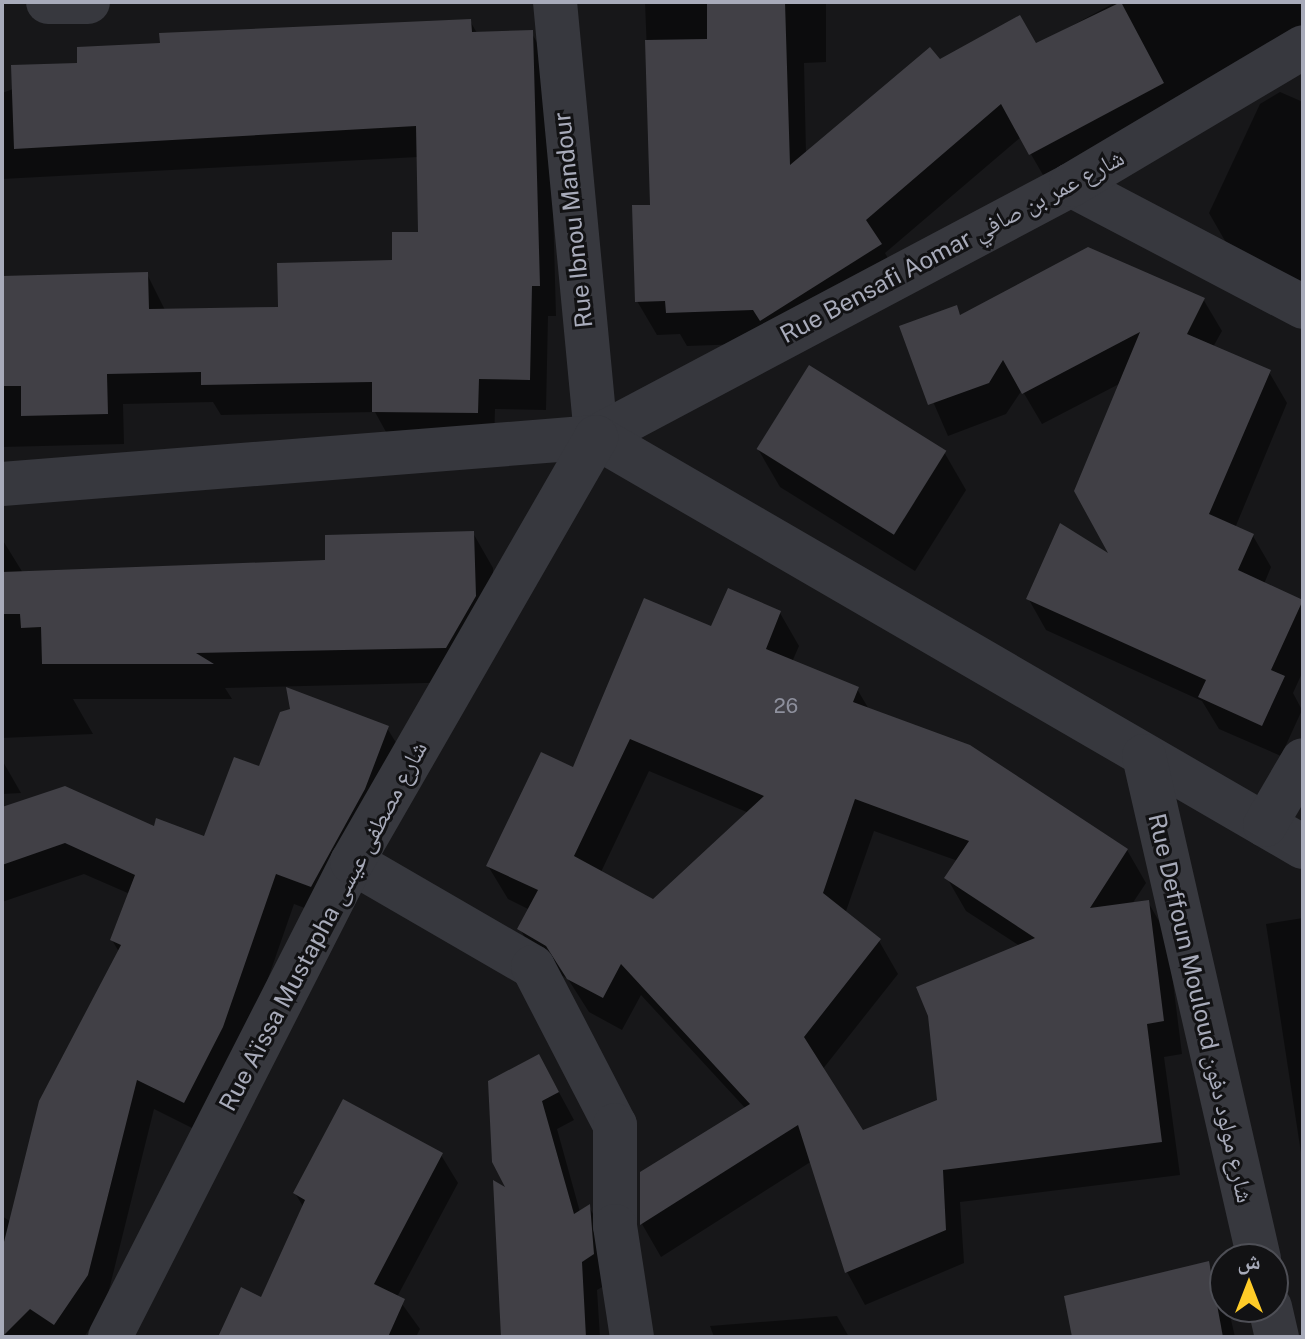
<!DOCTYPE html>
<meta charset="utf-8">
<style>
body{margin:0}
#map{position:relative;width:1305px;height:1339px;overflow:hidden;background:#171719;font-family:"Public Sans","Noto Naskh Arabic",sans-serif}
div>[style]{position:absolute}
.shadow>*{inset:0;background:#0007}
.building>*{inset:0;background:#414046;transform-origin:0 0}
.street>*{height:44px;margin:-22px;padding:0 22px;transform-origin:22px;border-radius:22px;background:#37383e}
span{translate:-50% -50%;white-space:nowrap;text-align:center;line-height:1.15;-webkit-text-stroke:6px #121214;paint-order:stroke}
.number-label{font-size:20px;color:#8e909d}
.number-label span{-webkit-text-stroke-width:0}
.street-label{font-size:24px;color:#a8abba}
.frame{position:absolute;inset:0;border:4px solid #a8abba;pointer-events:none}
.north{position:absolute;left:1209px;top:1243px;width:80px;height:80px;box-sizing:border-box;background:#121214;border:2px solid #4e4f56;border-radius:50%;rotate:0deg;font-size:22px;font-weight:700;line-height:32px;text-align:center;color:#a8abba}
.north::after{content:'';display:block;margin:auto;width:28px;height:36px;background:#ffcc28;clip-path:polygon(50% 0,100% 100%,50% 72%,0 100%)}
</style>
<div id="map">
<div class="shadow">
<div style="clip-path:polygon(645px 2px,826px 2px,826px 62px,804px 63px,806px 154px,939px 61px,1036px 45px,1116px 2px,1303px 2px,1303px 39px,1050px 187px,1021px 137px,885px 253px,899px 278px,774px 343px,687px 346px,680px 334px,657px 335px,637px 301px,653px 207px)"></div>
<div style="clip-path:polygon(470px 21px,477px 33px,531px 32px,549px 63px,556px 316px,548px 316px,546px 410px,495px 409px,494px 443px,391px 441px,375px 412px,221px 415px,213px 402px,123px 404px,124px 444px,2px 447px,2px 278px,147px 274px,165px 310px,280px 309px,393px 262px,420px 234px,418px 157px,2px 179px,2px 93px,80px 65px)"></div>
<div style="clip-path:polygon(1280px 92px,1303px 102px,1303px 282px,1228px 246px,1209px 213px,1260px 104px)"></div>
<div style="clip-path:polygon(1203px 299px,1222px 331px,1213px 347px,1269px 372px,1287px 403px,1235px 528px,1253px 536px,1271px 567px,1264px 584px,1303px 603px,1303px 671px,1293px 693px,1302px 710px,1281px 756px,1219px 729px,1202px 701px,1046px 630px,1028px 598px,1114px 559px,1121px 383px,1042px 424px,1022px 390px,1006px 414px,948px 436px,901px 328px,956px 308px,961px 316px)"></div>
<div style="clip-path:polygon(758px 449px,944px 452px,966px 490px,915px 571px,780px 487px)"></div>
<div style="clip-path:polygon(473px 533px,493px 568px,495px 632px,466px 682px,225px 688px,232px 699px,73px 699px,93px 734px,2px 738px,2px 539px,23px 573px,328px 562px)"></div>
<div style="clip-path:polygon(evenodd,780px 613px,799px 646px,792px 662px,857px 689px,870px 711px,1127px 850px,1146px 883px,1132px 904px,1148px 902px,1167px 935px,1182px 1054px,1164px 1057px,1180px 1175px,960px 1202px,964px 1263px,865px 1305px,847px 1272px,812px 1161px,661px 1257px,642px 1224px,642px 1173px,746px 1109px,641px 995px,622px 1030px,589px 1012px,568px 979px,539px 962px,520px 929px,530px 910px,508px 899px,488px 866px,712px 629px,780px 613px,649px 771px,749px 813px,654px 901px,601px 872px,649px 771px,780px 613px,874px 831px,958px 861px,947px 878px,966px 911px,1020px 946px,939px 1102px,862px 1132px,822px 1070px,898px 974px,879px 941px,845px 914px,874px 831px)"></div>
<div style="clip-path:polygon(387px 728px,406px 759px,329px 917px,294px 904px,240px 1059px,202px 1133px,154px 1109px,105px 1306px,84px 1337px,2px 1337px,2px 1216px,11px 1222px,119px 952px,112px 940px,130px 894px,84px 874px,2px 902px,2px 809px,205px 838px,261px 769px)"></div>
<div style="clip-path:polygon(2px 760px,21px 793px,2px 794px)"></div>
<div style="clip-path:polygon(1303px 918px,1303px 1166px,1266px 924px)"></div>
<div style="clip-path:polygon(555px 1085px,574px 1120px,557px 1129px,580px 1212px,589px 1207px,605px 1234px,609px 1283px,597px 1290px,600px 1337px,503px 1337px,510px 1192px,494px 1162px)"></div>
<div style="clip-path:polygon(441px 1155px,458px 1183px,397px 1297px,420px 1329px,416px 1337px,221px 1337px,262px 1300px,304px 1208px,295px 1193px)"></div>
<div style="clip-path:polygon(1208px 1263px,1225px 1294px,1235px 1337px,1076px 1337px)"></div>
<div style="clip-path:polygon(837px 1316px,849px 1337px,714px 1337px,710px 1326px)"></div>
</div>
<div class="building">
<div style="clip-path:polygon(707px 2px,785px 2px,790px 165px,930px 47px,940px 59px,1020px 15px,1036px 43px,1121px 2px,1164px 83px,1029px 155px,1001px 104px,866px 220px,882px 244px,760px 321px,753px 310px,666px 313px,665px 301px,635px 302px,632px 205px,650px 205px,645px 40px,707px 39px)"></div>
<div style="clip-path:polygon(471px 19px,472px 32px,533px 30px,540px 286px,532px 286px,530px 380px,479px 379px,478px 413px,372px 412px,372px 382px,201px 385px,201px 372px,107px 374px,108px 414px,21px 416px,21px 386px,2px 386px,2px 276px,148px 272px,149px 309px,278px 307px,277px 263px,392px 260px,392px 232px,418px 232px,416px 126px,14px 149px,11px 65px,77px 63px,77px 47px,160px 43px,159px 33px)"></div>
<div style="clip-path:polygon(1088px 247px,1205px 298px,1187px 334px,1271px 370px,1209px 514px,1254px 534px,1238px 570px,1303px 600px,1271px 670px,1285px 676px,1262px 726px,1198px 697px,1206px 680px,1026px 599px,1060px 523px,1108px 553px,1074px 491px,1140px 332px,1022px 394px,1003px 360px,989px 383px,928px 405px,899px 326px,957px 305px,960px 315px)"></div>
<div style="left:809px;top:365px;width:162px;height:99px;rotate:32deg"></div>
<div style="clip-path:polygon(474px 531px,476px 596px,446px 648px,196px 653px,214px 664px,42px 664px,41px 627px,21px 628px,20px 614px,2px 614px,2px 572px,325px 560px,325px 535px)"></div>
<div style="clip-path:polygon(evenodd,728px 588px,781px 611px,766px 649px,859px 687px,853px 702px,970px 745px,1128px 849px,1090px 908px,1149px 900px,1164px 1021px,1147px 1024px,1162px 1142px,943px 1170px,946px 1230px,845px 1273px,798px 1125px,640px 1225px,640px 1172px,750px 1104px,621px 964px,603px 998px,567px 979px,546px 946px,517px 929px,538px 890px,486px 866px,541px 752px,573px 767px,644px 598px,711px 626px,728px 588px,630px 739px,764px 796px,653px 899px,574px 856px,630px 739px,728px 588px,855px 799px,969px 841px,944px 878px,1035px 938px,916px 987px,928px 1016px,937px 1100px,863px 1130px,804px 1037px,881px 939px,823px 893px,855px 799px)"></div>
<div style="clip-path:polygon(286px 687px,389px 726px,365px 789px,311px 887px,276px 874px,223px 1027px,184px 1103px,137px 1080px,88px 1275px,54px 1325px,30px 1309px,2px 1337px,2px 1250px,39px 1101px,121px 945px,110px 940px,135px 875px,65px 843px,2px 865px,2px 807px,65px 786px,154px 826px,156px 818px,204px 836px,234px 757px,259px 766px,280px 712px,290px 709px)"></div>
<div style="clip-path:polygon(539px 1054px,559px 1092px,542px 1101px,574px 1214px,590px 1204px,594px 1254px,582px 1262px,586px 1337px,501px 1337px,493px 1180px,505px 1187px,492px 1162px,488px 1081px)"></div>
<div style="clip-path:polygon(343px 1099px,443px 1153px,374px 1284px,405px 1299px,388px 1337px,218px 1337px,241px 1287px,261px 1297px,305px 1200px,293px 1193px)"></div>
<div style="clip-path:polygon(1209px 1261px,1223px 1337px,1072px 1337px,1064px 1296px)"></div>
</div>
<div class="street">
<div style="left:48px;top:2px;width:40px"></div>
<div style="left:555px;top:2px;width:437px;rotate:84.6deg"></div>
<div style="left:1071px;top:185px;width:262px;rotate:27.7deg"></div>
<div style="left:596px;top:437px;width:538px;rotate:-27.95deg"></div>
<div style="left:1071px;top:185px;width:270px;rotate:-30.7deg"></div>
<div style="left:2px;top:484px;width:596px;rotate:-4.52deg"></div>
<div style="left:596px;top:437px;width:817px;rotate:30.11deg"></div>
<div style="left:1144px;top:756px;width:516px;rotate:77.12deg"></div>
<div style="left:1265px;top:825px;width:75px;rotate:-59.7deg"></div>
<div style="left:352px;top:862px;width:209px;rotate:30.1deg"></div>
<div style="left:533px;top:967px;width:178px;rotate:62.6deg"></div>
<div style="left:615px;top:1125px;width:101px;rotate:90deg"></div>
<div style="left:615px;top:1226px;width:112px;rotate:81.3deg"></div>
<div style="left:1270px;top:1307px;width:31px;rotate:77deg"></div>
<div style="left:110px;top:1337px;width:533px;rotate:-63deg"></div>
<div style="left:352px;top:862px;width:490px;rotate:-60.1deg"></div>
</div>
<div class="number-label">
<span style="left:786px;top:706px">26</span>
</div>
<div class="street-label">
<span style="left:573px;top:220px;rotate:-96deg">Rue Ibnou Mandour</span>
<span style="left:952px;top:246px;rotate:-28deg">Rue Bensafi Aomar شارع عمر بن صافي</span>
<span style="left:323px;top:926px;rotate:-62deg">Rue Aïssa Mustapha شارع مصطفى عيسى</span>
<span style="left:1201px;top:1008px;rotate:77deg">Rue Deffoun Mouloud شارع مولود دفون</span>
</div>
<div class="frame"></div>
<div class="north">ش</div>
</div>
